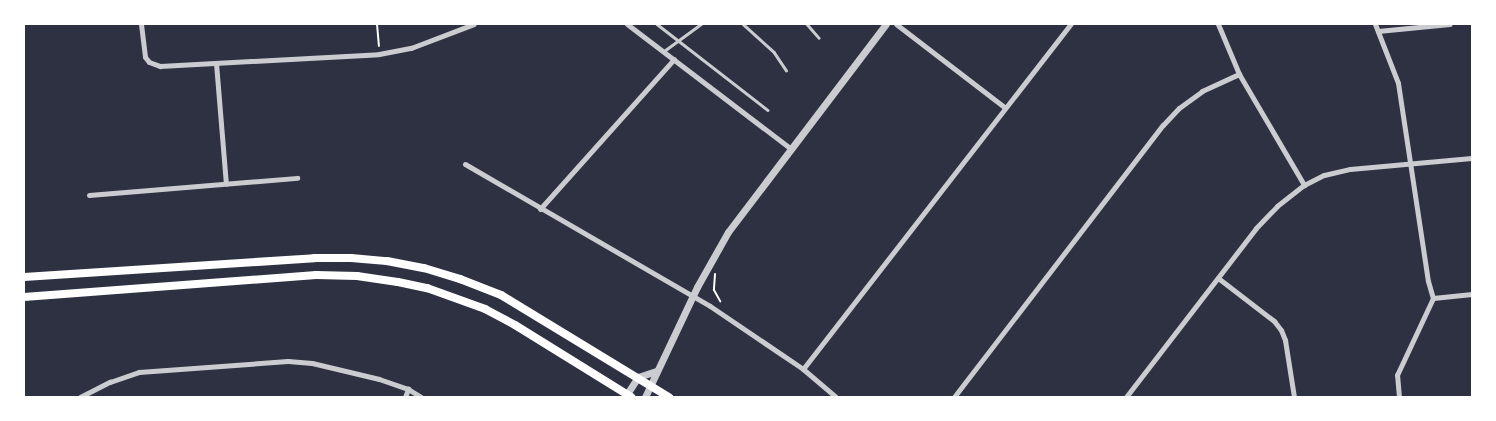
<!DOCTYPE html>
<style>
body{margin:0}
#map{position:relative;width:1496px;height:421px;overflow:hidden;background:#2d3142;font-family:Arial,sans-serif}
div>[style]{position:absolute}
.path>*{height:2px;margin:-1px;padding:0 1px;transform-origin:1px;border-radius:1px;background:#fff}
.service>*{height:2.5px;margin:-1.25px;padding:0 1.25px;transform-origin:1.25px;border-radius:1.25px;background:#caccd0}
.minor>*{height:5px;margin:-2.5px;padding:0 2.5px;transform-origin:2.5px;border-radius:2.5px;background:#caccd0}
.tertiary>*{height:7px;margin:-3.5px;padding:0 3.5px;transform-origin:3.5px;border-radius:3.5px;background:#caccd0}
.secondary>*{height:8px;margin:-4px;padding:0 4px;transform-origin:4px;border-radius:4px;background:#fff}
span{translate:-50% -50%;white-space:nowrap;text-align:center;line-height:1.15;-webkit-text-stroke:4px #fff;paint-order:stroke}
.frame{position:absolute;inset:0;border:25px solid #fff;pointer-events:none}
</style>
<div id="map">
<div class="path">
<div style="left:377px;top:24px;width:22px;rotate:85deg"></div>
<div style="left:715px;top:274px;width:16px;rotate:94deg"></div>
<div style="left:714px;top:290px;width:13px;rotate:61deg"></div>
</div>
<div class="service">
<div style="left:657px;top:24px;width:140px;rotate:37.8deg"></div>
<div style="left:743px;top:24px;width:42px;rotate:42.1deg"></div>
<div style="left:774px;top:52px;width:22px;rotate:56deg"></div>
<div style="left:807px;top:24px;width:18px;rotate:49deg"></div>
<div style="left:664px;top:51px;width:46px;rotate:-36.1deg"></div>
</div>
<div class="minor">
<div style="left:141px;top:24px;width:33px;rotate:83deg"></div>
<div style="left:145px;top:57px;width:6px;rotate:51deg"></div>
<div style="left:149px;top:62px;width:12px;rotate:20deg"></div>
<div style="left:160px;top:66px;width:219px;rotate:-3.1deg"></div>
<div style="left:379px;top:54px;width:33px;rotate:-11deg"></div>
<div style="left:411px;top:48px;width:67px;rotate:-20.9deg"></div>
<div style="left:627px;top:24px;width:206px;rotate:37.3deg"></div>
<div style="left:896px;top:24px;width:136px;rotate:37.5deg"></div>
<div style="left:1218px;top:24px;width:54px;rotate:67.2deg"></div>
<div style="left:1239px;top:74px;width:129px;rotate:59.6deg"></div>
<div style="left:1375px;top:24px;width:63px;rotate:68.7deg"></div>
<div style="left:1398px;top:83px;width:200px;rotate:81.4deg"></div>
<div style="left:1428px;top:281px;width:18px;rotate:74deg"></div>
<div style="left:1378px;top:31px;width:72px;rotate:-5.6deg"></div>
<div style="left:216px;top:63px;width:121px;rotate:85.3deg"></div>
<div style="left:465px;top:164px;width:283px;rotate:30.1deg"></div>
<div style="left:710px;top:306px;width:112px;rotate:34.1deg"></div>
<div style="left:803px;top:369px;width:43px;rotate:40.3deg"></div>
<div style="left:89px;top:195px;width:209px;rotate:-4.7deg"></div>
<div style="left:540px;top:209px;width:201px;rotate:-48.2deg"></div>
<div style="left:1218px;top:278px;width:71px;rotate:37.5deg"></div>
<div style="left:1274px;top:321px;width:11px;rotate:52deg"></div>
<div style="left:1281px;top:330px;width:11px;rotate:68deg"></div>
<div style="left:1285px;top:340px;width:58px;rotate:81deg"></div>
<div style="left:1433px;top:298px;width:39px;rotate:-6deg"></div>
<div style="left:803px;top:369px;width:437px;rotate:-52.2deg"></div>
<div style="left:80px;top:397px;width:34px;rotate:-27deg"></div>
<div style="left:110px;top:382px;width:31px;rotate:-19deg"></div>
<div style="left:139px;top:372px;width:149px;rotate:-4.2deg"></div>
<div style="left:288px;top:361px;width:24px;rotate:5deg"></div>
<div style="left:312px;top:363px;width:69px;rotate:13.4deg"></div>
<div style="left:379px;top:379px;width:31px;rotate:19deg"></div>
<div style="left:408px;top:389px;width:15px;rotate:32deg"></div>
<div style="left:405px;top:397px;width:9px;rotate:-69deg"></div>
<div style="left:954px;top:397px;width:343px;rotate:-52.5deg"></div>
<div style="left:1163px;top:125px;width:23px;rotate:-47deg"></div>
<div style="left:1179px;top:108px;width:29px;rotate:-36deg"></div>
<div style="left:1202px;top:91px;width:41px;rotate:-24.7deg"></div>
<div style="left:1126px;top:397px;width:213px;rotate:-52.4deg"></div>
<div style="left:1256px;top:228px;width:30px;rotate:-46deg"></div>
<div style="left:1277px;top:206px;width:34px;rotate:-38deg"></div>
<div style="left:1304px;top:185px;width:22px;rotate:-27deg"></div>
<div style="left:1324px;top:175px;width:27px;rotate:-13deg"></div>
<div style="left:1350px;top:169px;width:122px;rotate:-5.2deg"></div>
<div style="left:1399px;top:397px;width:22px;rotate:-95deg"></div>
<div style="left:1397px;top:375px;width:85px;rotate:-64.9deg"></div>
</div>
<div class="tertiary">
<div style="left:625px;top:397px;width:24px;rotate:-57deg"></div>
<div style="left:638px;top:377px;width:19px;rotate:-18deg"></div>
<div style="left:645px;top:397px;width:122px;rotate:-64.7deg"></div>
<div style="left:697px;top:287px;width:63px;rotate:-60.6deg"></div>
<div style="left:728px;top:232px;width:261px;rotate:-52.8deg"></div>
</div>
<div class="secondary">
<div style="left:24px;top:277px;width:291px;rotate:-3.7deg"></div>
<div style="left:314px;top:258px;width:37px"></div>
<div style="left:351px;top:258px;width:36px;rotate:5deg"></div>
<div style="left:387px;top:261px;width:38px;rotate:11deg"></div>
<div style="left:424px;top:268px;width:38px;rotate:17deg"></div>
<div style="left:460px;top:279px;width:44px;rotate:21.3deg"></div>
<div style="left:501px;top:295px;width:197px;rotate:31.3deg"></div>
<div style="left:24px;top:297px;width:293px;rotate:-4.3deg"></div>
<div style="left:316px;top:275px;width:41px;rotate:1.4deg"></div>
<div style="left:357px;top:276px;width:41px;rotate:8.3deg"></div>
<div style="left:398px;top:282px;width:30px;rotate:12deg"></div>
<div style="left:427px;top:288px;width:62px;rotate:19.9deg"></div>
<div style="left:485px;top:309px;width:34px;rotate:28deg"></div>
<div style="left:515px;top:325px;width:137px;rotate:31.8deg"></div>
</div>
<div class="frame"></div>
</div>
